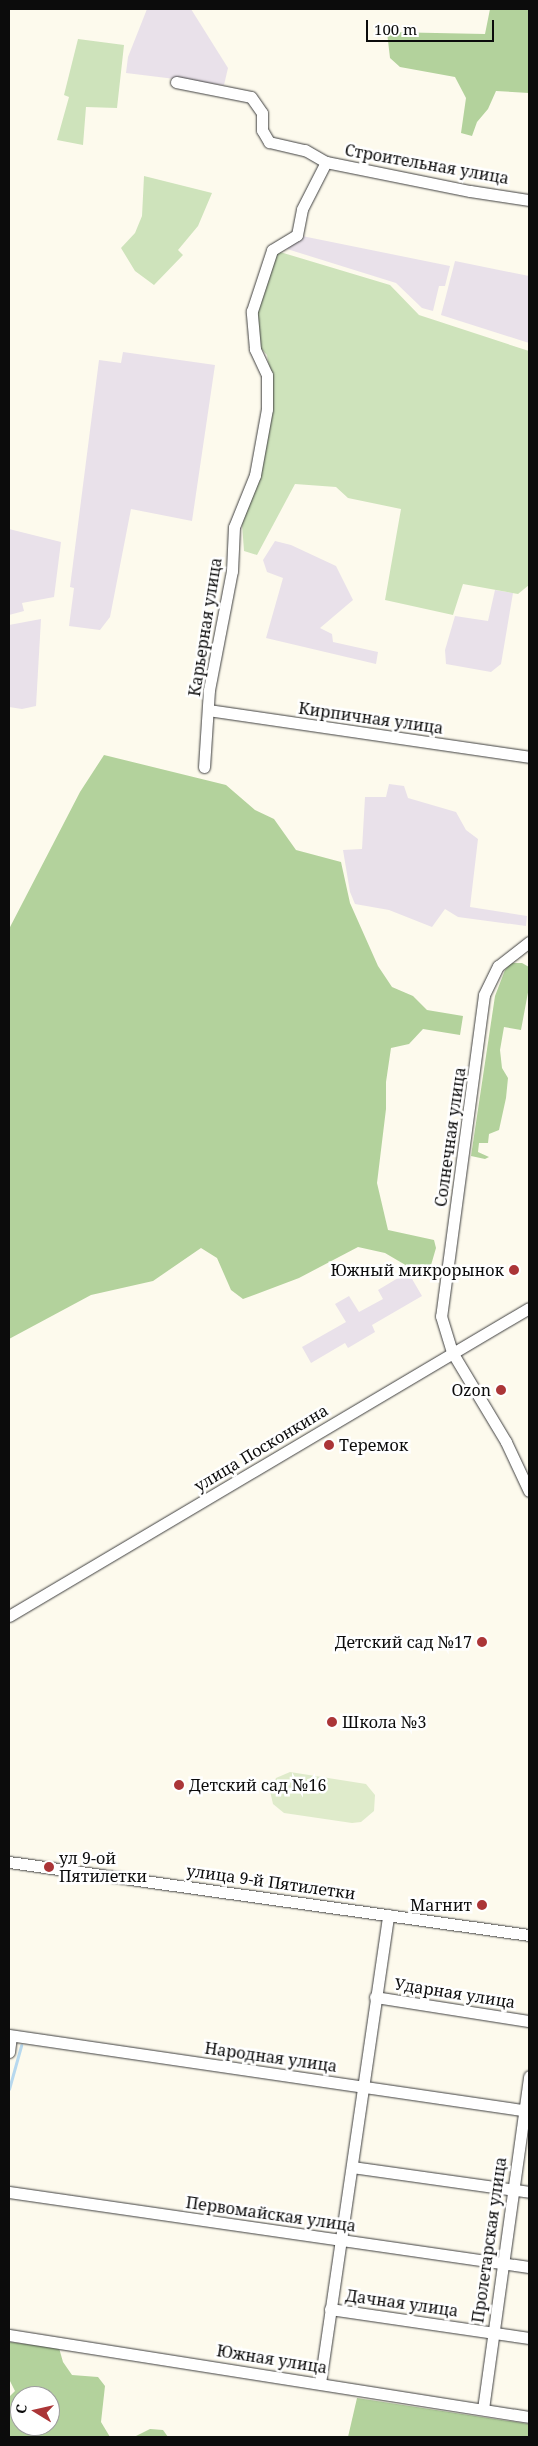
<!DOCTYPE html>
<meta charset="utf-8">
<style>
body{margin:0}
#map{position:relative;width:538px;height:2446px;overflow:hidden;background:#fdfaed;font-family:"Noto Serif",serif}
div>[style]{position:absolute}
.industrial>*{inset:0;background:#e9e1ea}
.green>*{inset:0;background:#cee3bb}
.forest>*{inset:0;background:#b3d29c}
.pitch>*{inset:0;background:#dfebcb}
.stream>*{height:2.5px;margin:-1.25px;padding:0 1.25px;transform-origin:1.25px;border-radius:1.25px;background:#b7d8ee}
.roads{filter:drop-shadow(0 0 1px #3f3f3f) drop-shadow(0 0 1px #3f3f3f)}
.minor>*{height:11px;margin:-5.5px;padding:0 5.5px;transform-origin:5.5px;border-radius:5.5px;background:#fff}
.dots>*{width:14px;height:14px;translate:-50% -50%;box-sizing:border-box;border:2px solid #fff;border-radius:50%}
span{translate:-50% -50%;white-space:nowrap;text-align:center;line-height:1.15;-webkit-text-stroke:5px #fff;paint-order:stroke}
.street-label{font-size:16px;color:#0c0c0c}
.poi-label{font-size:16px;color:#0c0c0c}
.right{translate:-100% -50%;text-align:right}
.left{translate:0 -50%;text-align:left}
.frame{position:absolute;inset:0;border:10px solid #0c0c0c;pointer-events:none}
.north{position:absolute;left:10px;top:2386px;width:50px;height:50px;box-sizing:border-box;background:#fff;border:1px solid #9e9e9e;border-radius:50%;rotate:279deg;font-size:14px;font-weight:700;line-height:20px;text-align:center;color:#0c0c0c}
.north::after{content:'';display:block;margin:auto;width:18px;height:22px;background:#ab3537;clip-path:polygon(50% 0,100% 100%,50% 72%,0 100%)}
.scale{position:absolute;left:366px;top:20px;width:128px;height:22px;box-sizing:border-box;border:2px solid #0c0c0c;border-top:0;padding-left:6px;font-size:15px;line-height:18px;white-space:nowrap;color:#0c0c0c;-webkit-text-stroke:4px #fff;paint-order:stroke}
</style>
<div id="map">
<div class="industrial">
<div style="clip-path:polygon(147px 9px,191px 9px,228px 68px,224px 85px,126px 73px,128px 57px)"></div>
<div style="clip-path:polygon(302px 236px,450px 266px,445px 286px,439px 286px,433px 311px,422px 308px,396px 283px,287px 249px,289px 243px)"></div>
<div style="clip-path:polygon(455px 261px,529px 276px,529px 343px,441px 315px)"></div>
<div style="clip-path:polygon(123px 352px,215px 365px,192px 521px,131px 509px,110px 617px,100px 630px,69px 626px,74px 588px,70px 587px,99px 360px,121px 363px)"></div>
<div style="clip-path:polygon(9px 529px,61px 542px,54px 597px,22px 603px,24px 611px,9px 615px)"></div>
<div style="clip-path:polygon(275px 541px,291px 545px,336px 566px,353px 600px,320px 628px,332px 634px,333px 642px,378px 652px,376px 664px,266px 638px,283px 578px,267px 572px,263px 560px)"></div>
<div style="clip-path:polygon(495px 590px,513px 593px,501px 664px,491px 672px,446px 664px,445px 650px,455px 616px,488px 621px)"></div>
<div style="clip-path:polygon(41px 619px,36px 706px,22px 709px,9px 707px,9px 625px)"></div>
<div style="clip-path:polygon(389px 784px,404px 786px,408px 798px,456px 812px,466px 830px,478px 839px,470px 907px,527px 916px,526px 926px,458px 917px,445px 909px,432px 927px,389px 910px,355px 904px,350px 892px,343px 850px,362px 849px,365px 797px,386px 797px)"></div>
<div style="clip-path:polygon(408px 1272px,422px 1296px,372px 1325px,375px 1332px,348px 1348px,345px 1343px,311px 1363px,302px 1347px,346px 1322px,335px 1304px,349px 1296px,359px 1312px,383px 1299px,378px 1290px)"></div>
</div>
<div class="green">
<div style="clip-path:polygon(78px 39px,124px 45px,117px 108px,86px 107px,83px 145px,57px 140px,69px 97px,64px 95px)"></div>
<div style="clip-path:polygon(144px 176px,212px 193px,198px 226px,178px 250px,183px 255px,154px 285px,135px 271px,121px 248px,135px 233px,142px 216px)"></div>
<div style="clip-path:polygon(280px 252px,390px 285px,419px 315px,529px 351px,529px 585px,518px 594px,463px 584px,453px 615px,385px 600px,401px 509px,348px 498px,336px 487px,295px 484px,257px 555px,244px 551px,242px 524px,257px 481px,271px 380px,267px 355px,256px 343px,254px 321px,272px 256px)"></div>
</div>
<div class="forest">
<div style="clip-path:polygon(490px 9px,529px 9px,529px 93px,496px 91px,488px 109px,477px 122px,472px 136px,461px 133px,466px 98px,455px 77px,400px 67px,390px 58px,387px 32px,485px 34px)"></div>
<div style="clip-path:polygon(104px 755px,226px 785px,255px 810px,274px 819px,296px 850px,341px 862px,350px 903px,378px 966px,392px 987px,413px 996px,427px 1010px,463px 1016px,460px 1035px,423px 1029px,409px 1044px,391px 1048px,386px 1082px,386px 1109px,377px 1183px,388px 1230px,434px 1240px,436px 1248px,429px 1272px,414px 1270px,385px 1253px,358px 1247px,299px 1278px,243px 1299px,231px 1290px,217px 1258px,201px 1248px,153px 1281px,91px 1295px,9px 1339px,9px 929px,80px 792px)"></div>
<div style="clip-path:polygon(511px 963px,522px 963px,529px 967px,529px 987px,521px 1030px,504px 1027px,500px 1050px,502px 1068px,508px 1078px,506px 1098px,499px 1130px,489px 1134px,488px 1143px,479px 1143px,478px 1152px,489px 1157px,485px 1159px,471px 1156px,495px 996px,505px 970px)"></div>
<div style="clip-path:polygon(evenodd,9px 2342px,59px 2348px,63px 2362px,72px 2375px,98px 2377px,105px 2386px,101px 2422px,110px 2437px,9px 2437px,9px 2397px,15px 2391px,9px 2379px,9px 2342px,20px 2396px,50px 2396px,50px 2426px,20px 2426px,20px 2396px)"></div>
<div style="clip-path:polygon(357px 2398px,529px 2424px,529px 2437px,348px 2437px)"></div>
<div style="clip-path:polygon(150px 2429px,163px 2430px,168px 2437px,134px 2437px)"></div>
</div>
<div class="pitch">
<div style="clip-path:polygon(290px 1772px,366px 1784px,375px 1795px,374px 1811px,361px 1822px,352px 1823px,284px 1813px,273px 1804px,270px 1791px,276px 1778px)"></div>
</div>
<div class="stream">
<div style="left:9px;top:2089px;width:45px;rotate:-74.4deg"></div>
</div>
<div class="roads">
<div class="minor">
<div style="left:176px;top:82px;width:76px;rotate:11.3deg"></div>
<div style="left:251px;top:97px;width:19px;rotate:55deg"></div>
<div style="left:262px;top:113px;width:17px;rotate:90deg"></div>
<div style="left:262px;top:130px;width:14px;rotate:60deg"></div>
<div style="left:269px;top:142px;width:37px;rotate:13deg"></div>
<div style="left:305px;top:150px;width:24px;rotate:30deg"></div>
<div style="left:326px;top:162px;width:147px;rotate:11.4deg"></div>
<div style="left:470px;top:191px;width:60px;rotate:8.7deg"></div>
<div style="left:208px;top:710px;width:324px;rotate:8.3deg"></div>
<div style="left:204px;top:767px;width:77px;rotate:-86.3deg"></div>
<div style="left:209px;top:690px;width:121px;rotate:-79.1deg"></div>
<div style="left:232px;top:571px;width:44px;rotate:-87.4deg"></div>
<div style="left:234px;top:527px;width:56px;rotate:-68deg"></div>
<div style="left:255px;top:475px;width:67px;rotate:-79.7deg"></div>
<div style="left:267px;top:409px;width:34px;rotate:-90deg"></div>
<div style="left:267px;top:375px;width:29px;rotate:-115deg"></div>
<div style="left:255px;top:349px;width:38px;rotate:-95deg"></div>
<div style="left:252px;top:311px;width:64px;rotate:-71.8deg"></div>
<div style="left:272px;top:250px;width:29px;rotate:-31deg"></div>
<div style="left:297px;top:235px;width:26px;rotate:-79deg"></div>
<div style="left:302px;top:209px;width:53px;rotate:-62.9deg"></div>
<div style="left:529px;top:942px;width:39px;rotate:142deg"></div>
<div style="left:498px;top:966px;width:32px;rotate:116deg"></div>
<div style="left:484px;top:995px;width:324px;rotate:97.6deg"></div>
<div style="left:441px;top:1316px;width:38px;rotate:73deg"></div>
<div style="left:452px;top:1352px;width:105px;rotate:59deg"></div>
<div style="left:506px;top:1442px;width:54px;rotate:64.9deg"></div>
<div style="left:9px;top:1616px;width:604px;rotate:-30.64deg"></div>
<div style="left:9px;top:1862px;width:525px;rotate:7.99deg"></div>
<div style="left:375px;top:1997px;width:156px;rotate:8.9deg"></div>
<div style="left:9px;top:2035px;width:526px;rotate:8.32deg"></div>
<div style="left:9px;top:2052px;width:16px;rotate:-83deg"></div>
<div style="left:352px;top:2167px;width:179px;rotate:8deg"></div>
<div style="left:9px;top:2192px;width:525px;rotate:8.21deg"></div>
<div style="left:330px;top:2309px;width:201px;rotate:8.3deg"></div>
<div style="left:9px;top:2335px;width:526px;rotate:8.96deg"></div>
<div style="left:320px;top:2383px;width:473px;rotate:-81.7deg"></div>
<div style="left:483px;top:2409px;width:336px;rotate:-82.1deg"></div>
</div>
</div>
<div class="dots">
<div style="left:514px;top:1270px;background:#ab3537"></div>
<div style="left:501px;top:1390px;background:#ab3537"></div>
<div style="left:329px;top:1445px;background:#ab3537"></div>
<div style="left:482px;top:1642px;background:#ab3537"></div>
<div style="left:332px;top:1722px;background:#ab3537"></div>
<div style="left:179px;top:1785px;background:#ab3537"></div>
<div style="left:49px;top:1867px;background:#ab3537"></div>
<div style="left:482px;top:1905px;background:#ab3537"></div>
</div>
<div class="street-label">
<span style="left:427px;top:164px;rotate:10deg">Строительная улица</span>
<span style="left:205px;top:627px;rotate:-81deg">Карьерная улица</span>
<span style="left:371px;top:718px;rotate:8deg">Кирпичная улица</span>
<span style="left:450px;top:1137px;rotate:-82deg">Солнечная улица</span>
<span style="left:261px;top:1448px;rotate:-31deg">улица Посконкина</span>
<span style="left:271px;top:1882px;rotate:8deg">улица 9-й Пятилетки</span>
<span style="left:455px;top:1993px;rotate:9deg">Ударная улица</span>
<span style="left:271px;top:2057px;rotate:8deg">Народная улица</span>
<span style="left:271px;top:2214px;rotate:8deg">Первомайская улица</span>
<span style="left:489px;top:2240px;rotate:-82deg">Пролетарская улица</span>
<span style="left:402px;top:2303px;rotate:8deg">Дачная улица</span>
<span style="left:272px;top:2359px;rotate:9deg">Южная улица</span>
</div>
<div class="poi-label">
<span class="right" style="left:504px;top:1270px">Южный микрорынок</span>
<span class="right" style="left:491px;top:1390px">Ozon</span>
<span class="left" style="left:339px;top:1445px">Теремок</span>
<span class="right" style="left:472px;top:1642px">Детский сад №17</span>
<span class="left" style="left:342px;top:1722px">Школа №3</span>
<span class="left" style="left:189px;top:1785px">Детский сад №16</span>
<span class="left" style="left:59px;top:1867px">ул 9-ой<br>Пятилетки</span>
<span class="right" style="left:472px;top:1905px">Магнит</span>
</div>
<div class="frame"></div>
<div class="north">С</div>
<div class="scale">100 m</div>
</div>
